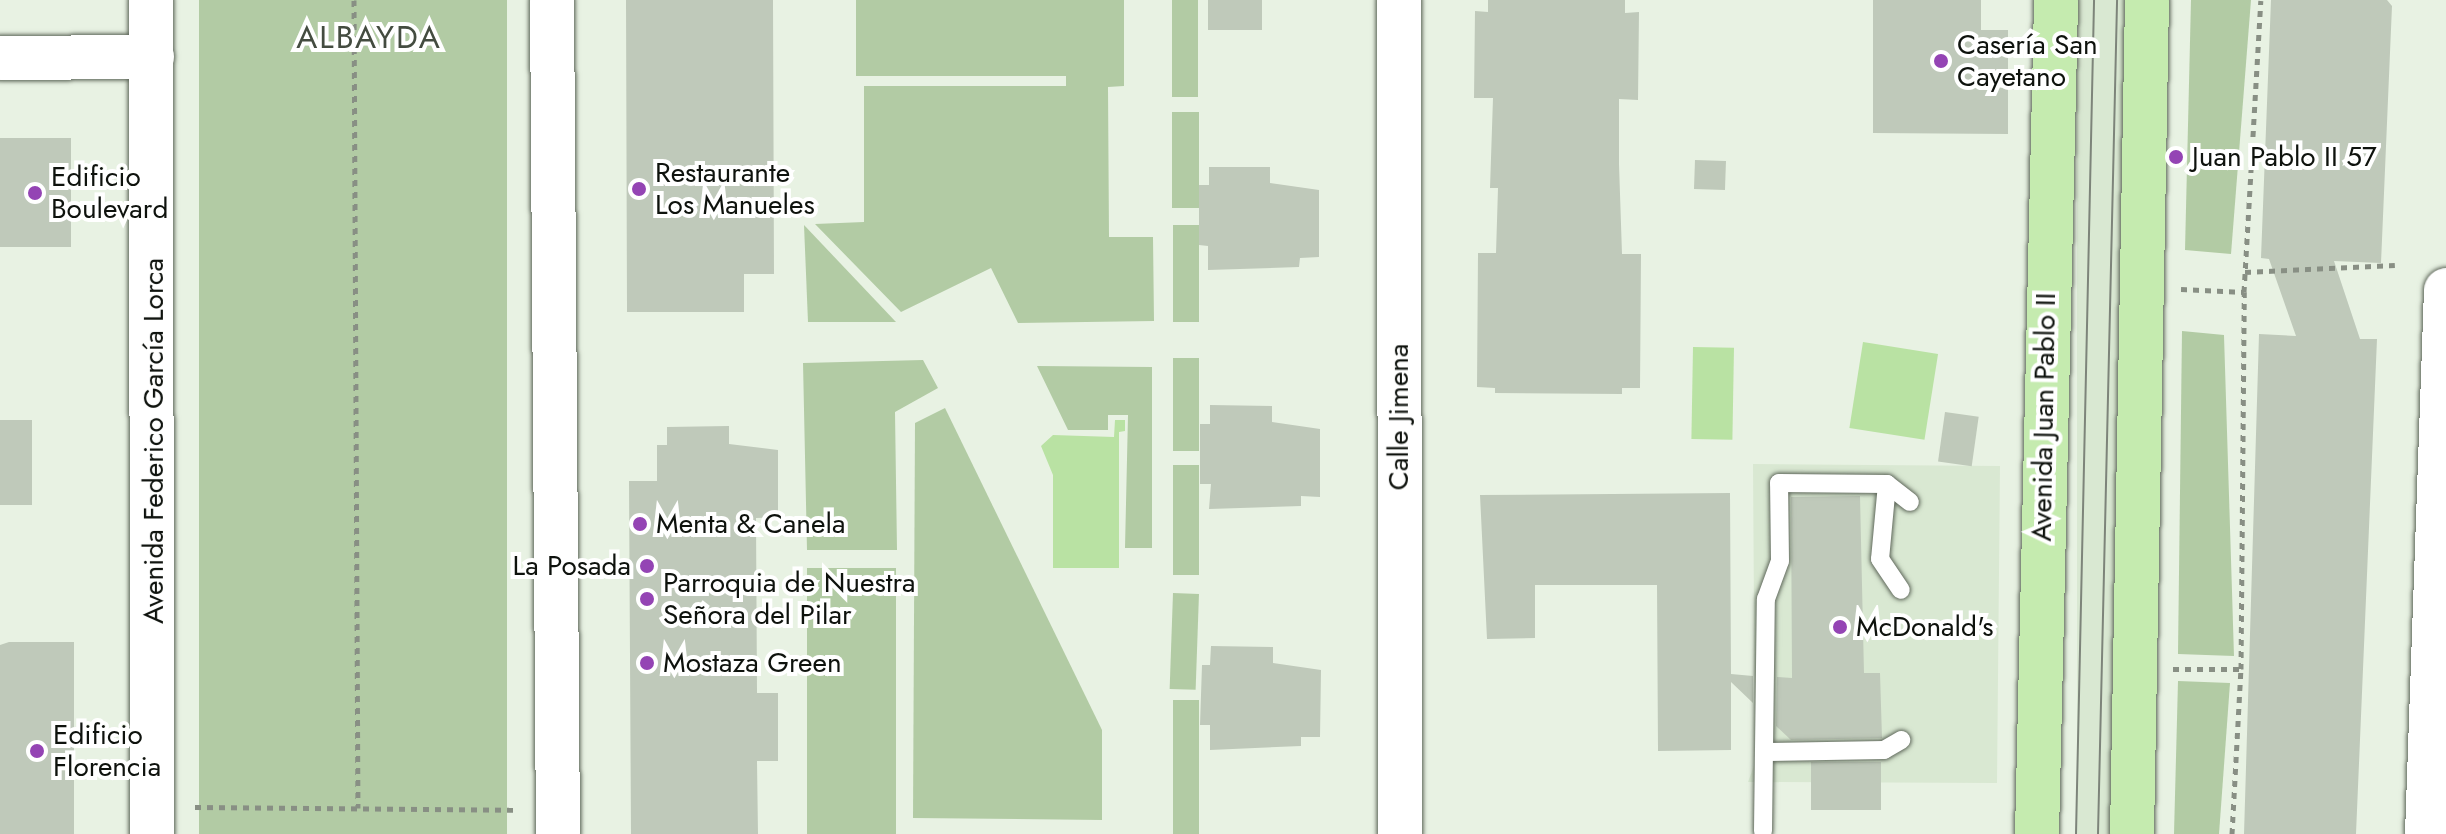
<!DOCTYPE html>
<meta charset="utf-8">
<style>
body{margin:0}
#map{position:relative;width:2446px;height:834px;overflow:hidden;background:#e8f2e3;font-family:Jost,sans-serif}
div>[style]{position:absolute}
.built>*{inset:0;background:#d9e8d2;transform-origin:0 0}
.green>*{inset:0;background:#b2cba4;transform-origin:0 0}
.water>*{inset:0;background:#b9e2a3;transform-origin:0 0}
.building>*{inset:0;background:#bfc9ba;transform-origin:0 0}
.path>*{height:5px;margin-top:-2.5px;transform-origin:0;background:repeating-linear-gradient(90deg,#888f84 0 6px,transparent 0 12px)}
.roads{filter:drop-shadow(0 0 2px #5f685b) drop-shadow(0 0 2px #5f685b)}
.lane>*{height:18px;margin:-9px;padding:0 9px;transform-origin:9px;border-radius:9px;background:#fff}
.secondary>*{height:44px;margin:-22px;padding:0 22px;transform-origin:22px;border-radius:22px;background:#fff}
.primary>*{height:44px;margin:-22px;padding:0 22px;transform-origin:22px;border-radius:22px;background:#c5ebaf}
.tram>*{height:2px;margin:-1px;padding:0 1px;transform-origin:1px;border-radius:1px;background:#7d847a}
.dots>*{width:22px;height:22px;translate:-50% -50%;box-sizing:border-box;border:4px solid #fff;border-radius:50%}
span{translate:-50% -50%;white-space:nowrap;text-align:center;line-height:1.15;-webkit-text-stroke:8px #fff;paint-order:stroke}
.poi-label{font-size:28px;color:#0e120d}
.left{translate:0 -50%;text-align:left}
.right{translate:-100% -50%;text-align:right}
.street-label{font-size:28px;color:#0e120d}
.quarter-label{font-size:32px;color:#444c40;letter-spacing:2px}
</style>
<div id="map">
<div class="built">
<div style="left:2077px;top:0;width:56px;height:834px"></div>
<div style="clip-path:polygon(1753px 464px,2000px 466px,1997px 783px,1748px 782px,1755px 763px)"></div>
</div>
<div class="green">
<div style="left:199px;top:0;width:308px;height:834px"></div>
<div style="clip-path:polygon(856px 0,1124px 0,1124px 86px,1108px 87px,1109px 237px,1153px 237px,1154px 321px,1018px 323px,991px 268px,901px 312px,815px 224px,864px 222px,864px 86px,1066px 86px,1066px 76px,856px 76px)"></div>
<div style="left:1172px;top:0;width:26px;height:97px"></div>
<div style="clip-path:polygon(2191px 0,2251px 0,2231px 254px,2185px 250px)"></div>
<div style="left:1172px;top:112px;width:27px;height:96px"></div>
<div style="clip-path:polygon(804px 225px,896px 322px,808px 322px)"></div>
<div style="left:1173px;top:225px;width:26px;height:97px"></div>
<div style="clip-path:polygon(2182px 331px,2224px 335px,2234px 656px,2178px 654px)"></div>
<div style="left:1173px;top:358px;width:26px;height:93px"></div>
<div style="clip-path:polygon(923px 360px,938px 388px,895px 412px,897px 550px,807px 550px,803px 363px)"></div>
<div style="clip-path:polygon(1037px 366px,1152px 367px,1152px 548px,1125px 548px,1128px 415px,1108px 415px,1108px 430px,1068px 430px)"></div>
<div style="clip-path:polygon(945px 408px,1102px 730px,1102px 820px,913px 818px,915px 423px)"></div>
<div style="left:1173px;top:465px;width:26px;height:110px"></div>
<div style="left:807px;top:568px;width:89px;height:266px"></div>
<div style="left:1173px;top:593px;width:26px;height:96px;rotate:2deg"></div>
<div style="clip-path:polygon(2178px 681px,2230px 683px,2219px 834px,2174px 834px)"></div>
<div style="left:1173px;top:700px;width:26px;height:134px"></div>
</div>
<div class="water">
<div style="left:1863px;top:342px;width:76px;height:87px;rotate:9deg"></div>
<div style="left:1693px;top:347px;width:41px;height:92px;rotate:1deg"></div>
<div style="clip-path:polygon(1115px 420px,1125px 420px,1125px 431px,1119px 432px,1119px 568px,1053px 568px,1053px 475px,1041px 446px,1053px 435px,1114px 437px)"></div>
</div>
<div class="building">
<div style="clip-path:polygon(626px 0,773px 0,774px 274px,744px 274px,744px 312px,627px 312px)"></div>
<div style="left:1208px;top:0;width:54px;height:30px"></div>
<div style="clip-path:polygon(1488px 0,1625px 0,1625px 13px,1639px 12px,1638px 100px,1619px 99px,1619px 164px,1622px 254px,1641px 254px,1640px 388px,1622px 388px,1622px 394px,1495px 393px,1495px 388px,1477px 387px,1478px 253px,1496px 253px,1498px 188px,1490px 188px,1493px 98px,1474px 98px,1475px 11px,1488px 12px)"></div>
<div style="clip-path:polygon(1873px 0,1981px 0,1981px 30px,2008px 30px,2008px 134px,1873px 133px)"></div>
<div style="clip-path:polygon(2271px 0,2387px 0,2392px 6px,2381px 263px,2334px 261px,2360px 339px,2377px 339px,2356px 834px,2244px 834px,2259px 334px,2296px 336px,2269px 259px,2261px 258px)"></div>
<div style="left:0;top:138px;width:71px;height:109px"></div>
<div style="left:1695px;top:160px;width:31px;height:29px;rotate:2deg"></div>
<div style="clip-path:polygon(1209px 167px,1270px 167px,1270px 183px,1319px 190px,1319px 257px,1300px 258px,1299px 267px,1208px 270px,1208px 246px,1199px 245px,1199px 185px,1209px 185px)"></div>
<div style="clip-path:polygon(1210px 405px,1272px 406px,1272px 422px,1320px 429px,1320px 497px,1301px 496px,1301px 506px,1209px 509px,1211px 484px,1200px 484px,1200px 424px,1210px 424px)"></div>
<div style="left:1945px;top:412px;width:34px;height:50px;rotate:8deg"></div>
<div style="left:0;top:420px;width:32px;height:85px"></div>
<div style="clip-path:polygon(729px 426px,729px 444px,778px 450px,778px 517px,756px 518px,757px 693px,778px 693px,778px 761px,757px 761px,758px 834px,631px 834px,629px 481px,657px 481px,657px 445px,667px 445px,667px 427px)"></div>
<div style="clip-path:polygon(1730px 493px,1731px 674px,1753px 676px,1753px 703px,1731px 682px,1731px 750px,1658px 751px,1657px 585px,1535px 585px,1535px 638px,1487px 639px,1480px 495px)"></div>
<div style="clip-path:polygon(1860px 496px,1864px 673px,1880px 673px,1882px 738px,1791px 740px,1776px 726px,1777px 677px,1792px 678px,1791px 497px)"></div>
<div style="clip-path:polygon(9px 642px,74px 642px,74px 834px,0 834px,0 645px)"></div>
<div style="clip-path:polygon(1211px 646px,1273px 647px,1273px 663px,1321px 670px,1320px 737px,1301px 737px,1301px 746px,1210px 750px,1210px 725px,1200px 725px,1202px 665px,1210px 665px)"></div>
<div style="left:1881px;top:762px;width:48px;height:70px;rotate:90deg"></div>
</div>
<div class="path">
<div style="left:354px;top:0;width:808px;rotate:89.72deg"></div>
<div style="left:2245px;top:272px;width:150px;rotate:-2.7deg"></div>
<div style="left:2181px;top:289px;width:63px;rotate:2.7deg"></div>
<div style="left:2173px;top:669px;width:68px"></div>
<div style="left:195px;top:807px;width:323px;rotate:0.5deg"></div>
<div style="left:2232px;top:834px;width:165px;rotate:-86.9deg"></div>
<div style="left:2241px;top:669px;width:377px;rotate:-89.5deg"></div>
<div style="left:2244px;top:292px;width:292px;rotate:-86.7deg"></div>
</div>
<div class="roads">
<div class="lane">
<div style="left:1887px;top:484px;width:75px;rotate:95.3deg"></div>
<div style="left:1880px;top:559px;width:37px;rotate:56deg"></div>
<div style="left:1769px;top:752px;width:115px;rotate:-1deg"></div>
<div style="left:1884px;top:750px;width:20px;rotate:-30deg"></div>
<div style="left:1763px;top:831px;width:232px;rotate:-89.3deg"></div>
<div style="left:1766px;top:599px;width:40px;rotate:-69.8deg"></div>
<div style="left:1780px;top:561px;width:78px;rotate:-90.7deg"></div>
<div style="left:1779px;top:483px;width:108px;rotate:0.5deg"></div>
<div style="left:1887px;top:484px;width:29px;rotate:38deg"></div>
</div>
<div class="secondary">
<div style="left:151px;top:0;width:834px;rotate:89.93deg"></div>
<div style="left:552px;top:0;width:834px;rotate:89.59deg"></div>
<div style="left:1399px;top:0;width:834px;rotate:89.93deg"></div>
<div style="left:0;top:58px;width:152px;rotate:-0.4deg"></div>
<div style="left:2427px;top:834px;width:544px;rotate:-88deg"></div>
</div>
<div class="primary">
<div style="left:2037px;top:834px;width:834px;rotate:-88.69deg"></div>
<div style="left:2132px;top:834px;width:834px;rotate:-88.97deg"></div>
</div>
</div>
<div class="tram">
<div style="left:2076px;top:834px;width:834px;rotate:-88.76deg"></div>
<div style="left:2098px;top:834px;width:834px;rotate:-88.69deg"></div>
</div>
<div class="dots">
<div style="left:1941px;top:61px;background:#9444b4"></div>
<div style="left:2176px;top:157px;background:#9444b4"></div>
<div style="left:639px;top:189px;background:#9444b4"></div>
<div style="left:35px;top:193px;background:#9444b4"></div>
<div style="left:640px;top:524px;background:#9444b4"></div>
<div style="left:647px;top:566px;background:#9444b4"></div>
<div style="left:647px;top:599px;background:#9444b4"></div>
<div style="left:1840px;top:627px;background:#9444b4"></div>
<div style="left:647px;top:663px;background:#9444b4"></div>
<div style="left:37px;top:751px;background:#9444b4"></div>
</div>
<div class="poi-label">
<span class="left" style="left:1957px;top:61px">Casería San<br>Cayetano</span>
<span class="left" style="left:2192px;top:157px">Juan Pablo II 57</span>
<span class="left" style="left:655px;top:189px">Restaurante<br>Los Manueles</span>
<span class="left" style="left:51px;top:193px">Edificio<br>Boulevard</span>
<span class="left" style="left:656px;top:524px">Menta &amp; Canela</span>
<span class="right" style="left:631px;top:566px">La Posada</span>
<span class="left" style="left:663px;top:599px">Parroquia de Nuestra<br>Señora del Pilar</span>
<span class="left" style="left:1856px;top:627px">McDonald's</span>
<span class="left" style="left:663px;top:663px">Mostaza Green</span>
<span class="left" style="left:53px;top:751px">Edificio<br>Florencia</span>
</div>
<div class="street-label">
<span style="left:1399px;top:417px;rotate:-90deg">Calle Jimena</span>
<span style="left:2044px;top:417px;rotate:-89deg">Avenida Juan Pablo II</span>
<span style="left:154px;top:441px;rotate:-90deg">Avenida Federico García Lorca</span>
</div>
<div class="quarter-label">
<span style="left:369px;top:37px">ALBAYDA</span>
</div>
</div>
